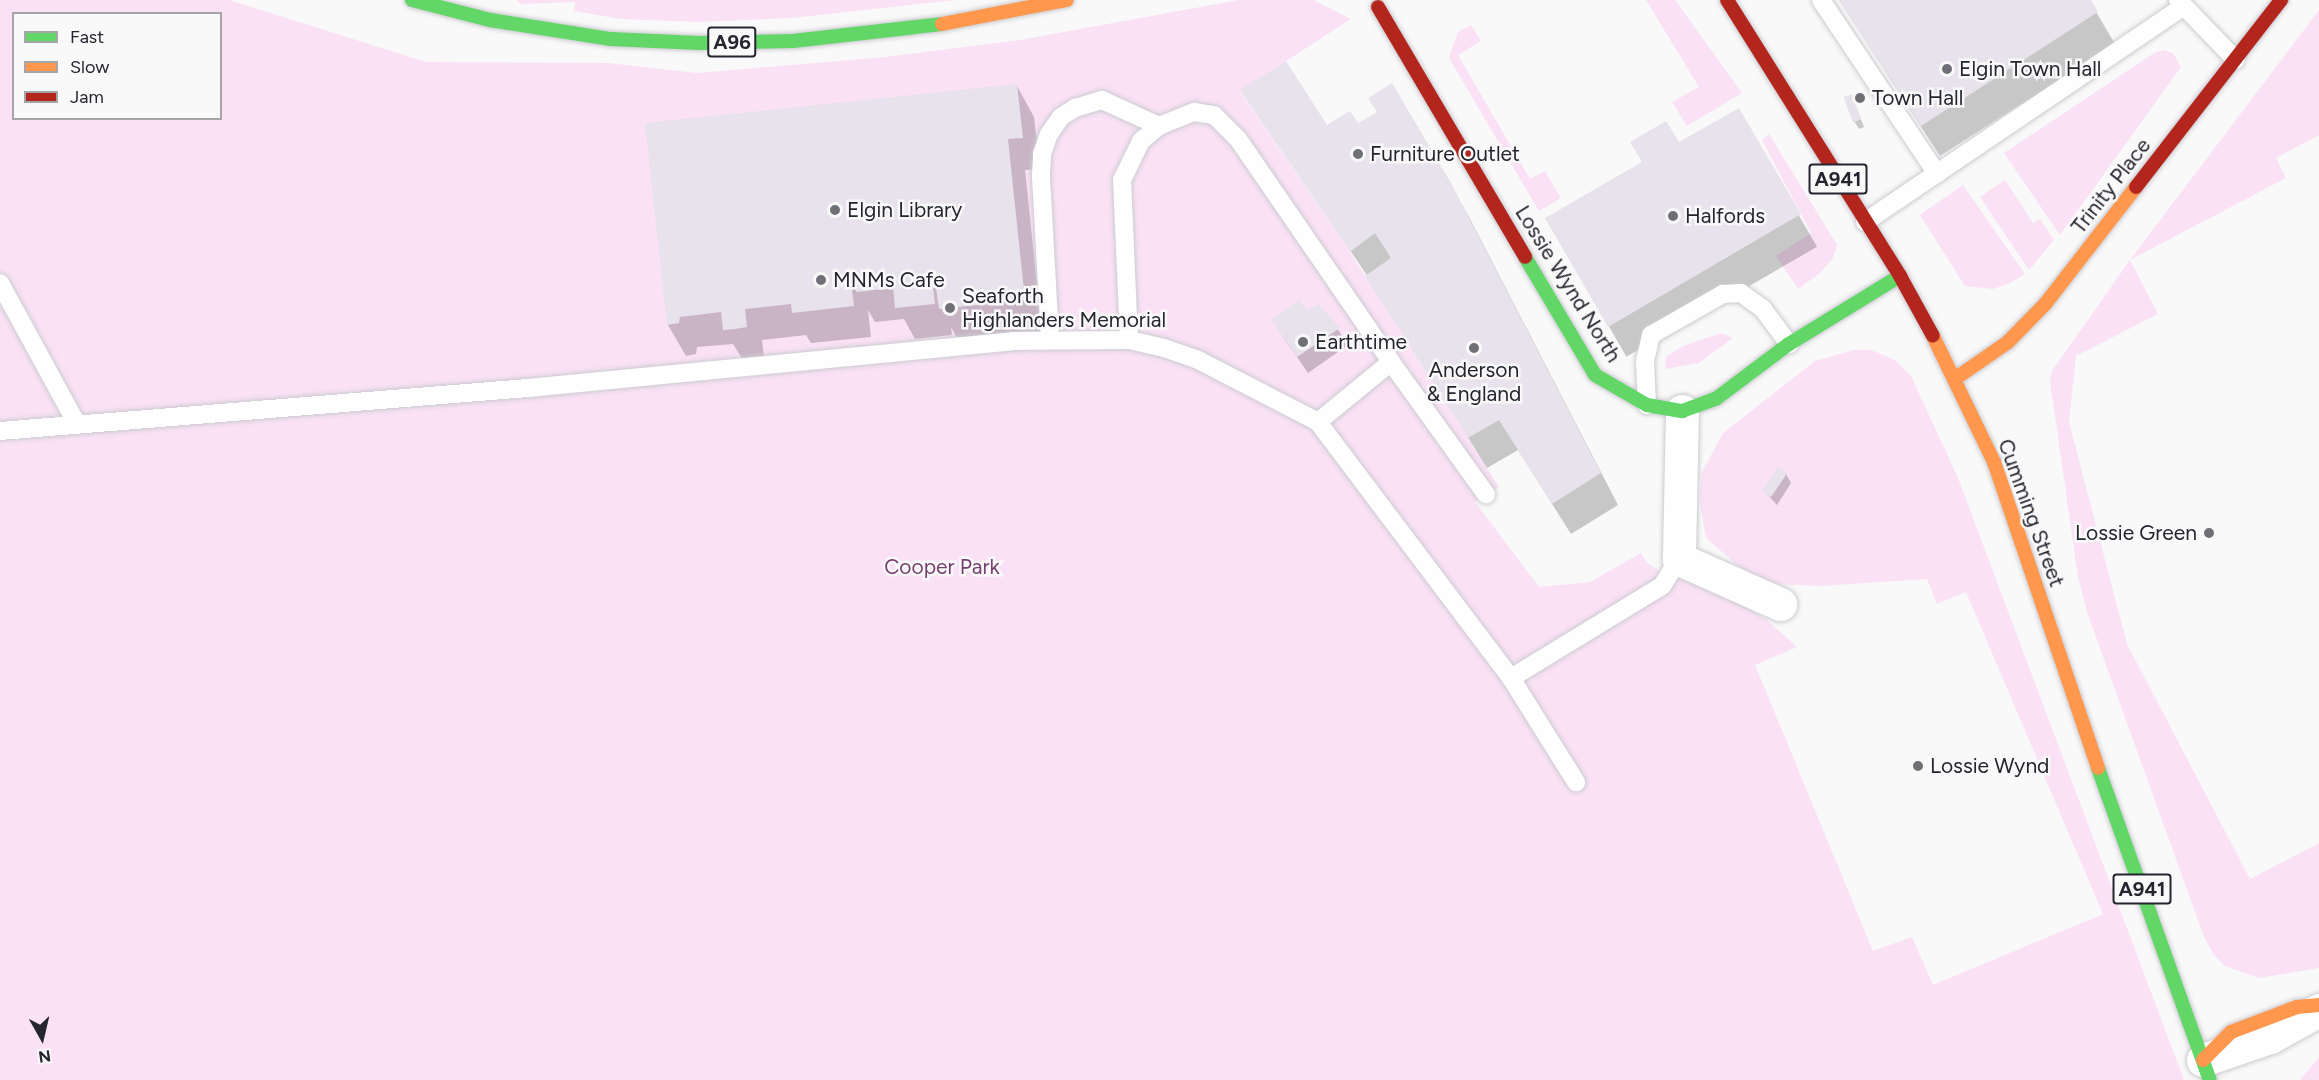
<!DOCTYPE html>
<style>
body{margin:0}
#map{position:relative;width:2319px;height:1080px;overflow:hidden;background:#f9f9f9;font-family:Figtree,sans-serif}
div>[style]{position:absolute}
.green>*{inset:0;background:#fae1f5}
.shadow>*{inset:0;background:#0003;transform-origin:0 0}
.building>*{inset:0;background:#e7e2eb;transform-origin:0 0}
.roads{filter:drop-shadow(0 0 2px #cbcbd1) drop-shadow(0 0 2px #cbcbd1)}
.lane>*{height:18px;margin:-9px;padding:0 9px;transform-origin:9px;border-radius:9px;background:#fefefe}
.street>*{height:33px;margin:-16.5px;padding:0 16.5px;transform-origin:16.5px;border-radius:16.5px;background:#fefefe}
.fast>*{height:14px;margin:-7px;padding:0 7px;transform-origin:7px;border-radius:7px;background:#63d668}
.slow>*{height:14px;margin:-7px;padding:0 7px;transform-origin:7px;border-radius:7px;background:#ff974d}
.jam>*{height:14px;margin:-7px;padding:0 7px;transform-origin:7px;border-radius:7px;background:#b3261e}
.dots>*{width:16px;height:16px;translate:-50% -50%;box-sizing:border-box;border:3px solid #f9f9f9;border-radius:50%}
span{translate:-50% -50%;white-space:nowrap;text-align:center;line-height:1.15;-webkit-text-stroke:5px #f9f9f9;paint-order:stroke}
.shield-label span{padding:2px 4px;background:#f9f9f9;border:2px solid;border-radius:4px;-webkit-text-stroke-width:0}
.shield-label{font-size:20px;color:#252530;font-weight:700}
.poi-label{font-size:21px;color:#252530}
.left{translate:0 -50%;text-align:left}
.right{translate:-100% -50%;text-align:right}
.street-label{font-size:21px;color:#252530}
.park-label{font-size:21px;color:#773f6f}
.legend{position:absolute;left:12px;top:12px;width:210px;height:108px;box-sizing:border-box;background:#f9f9f9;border:2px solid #a4a4a9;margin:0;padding:8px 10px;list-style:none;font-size:18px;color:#252530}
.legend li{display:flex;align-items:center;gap:12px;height:30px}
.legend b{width:30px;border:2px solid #a4a4a9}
.north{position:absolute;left:12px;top:1008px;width:60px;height:60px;-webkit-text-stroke:4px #f9f9f9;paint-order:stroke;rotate:172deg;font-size:16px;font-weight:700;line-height:24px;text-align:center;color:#252530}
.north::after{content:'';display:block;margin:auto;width:21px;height:27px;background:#252530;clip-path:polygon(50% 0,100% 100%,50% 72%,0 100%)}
</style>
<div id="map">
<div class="green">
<div style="clip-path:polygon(evenodd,0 0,229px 0,426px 62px,608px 63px,697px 73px,885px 57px,1020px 40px,1239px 0,1313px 0,1351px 19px,1240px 91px,1350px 252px,1499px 487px,1475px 502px,1539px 587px,1590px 582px,1641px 553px,1647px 563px,1661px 572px,1728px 597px,1767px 620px,1797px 647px,1755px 665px,1873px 951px,1912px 937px,1933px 985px,2103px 914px,1966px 592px,1937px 604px,1927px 579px,1820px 586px,1773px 584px,1744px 571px,1706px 538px,1700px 503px,1701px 474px,1723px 433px,1815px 361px,1854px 350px,1871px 350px,1895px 360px,1911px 376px,1958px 478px,2184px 1080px,0 1080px,0 0,14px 14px,220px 14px,220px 118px,14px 118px,14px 14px)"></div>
<div style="clip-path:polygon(516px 0,955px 0,792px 18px,699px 22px,621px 19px,574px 11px,575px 2px,521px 4px)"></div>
<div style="clip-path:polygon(1646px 0,1675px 0,1742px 93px,1687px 126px,1672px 102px,1699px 87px)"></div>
<div style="clip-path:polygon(2319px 10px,2319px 135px,2276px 158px,2286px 178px,2130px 260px,2158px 314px,2076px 356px,2069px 422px,2127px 644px,2250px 879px,2319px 843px,2319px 968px,2259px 978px,2225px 966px,2213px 954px,2203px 934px,2087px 612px,2078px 577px,2050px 381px,2052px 371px,2130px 260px)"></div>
<div style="clip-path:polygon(1471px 25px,1481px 41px,1458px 55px,1530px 179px,1545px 171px,1561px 198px,1539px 211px,1449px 58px,1458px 32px)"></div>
<div style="clip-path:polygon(2164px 50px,2173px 53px,2181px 67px,2060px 235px,2004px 153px,2156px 52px)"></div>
<div style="clip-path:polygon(1769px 134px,1837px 245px,1833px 258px,1820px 273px,1798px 289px,1776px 256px,1811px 233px,1762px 140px)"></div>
<div style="clip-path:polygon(2005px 180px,2033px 223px,2040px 219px,2054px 240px,2029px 270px,1980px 197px)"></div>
<div style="clip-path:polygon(1963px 185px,2025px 274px,2012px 282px,1993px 289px,1965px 286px,1920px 215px)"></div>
<div style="clip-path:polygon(1721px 333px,1733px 338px,1699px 363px,1665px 369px,1666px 357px,1683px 346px)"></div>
<div style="clip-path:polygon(2319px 1057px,2319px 1080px,2300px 1080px)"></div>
</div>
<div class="shadow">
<div style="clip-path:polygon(1839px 0,2089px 0,2115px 44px,1940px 156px)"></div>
<div style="clip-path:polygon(1392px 85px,1468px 215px,1618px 505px,1571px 534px,1518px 450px,1487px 468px,1366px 274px,1242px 91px,1326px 127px,1358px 125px,1378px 113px)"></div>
<div style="clip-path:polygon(1017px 86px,1034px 117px,1040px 169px,1025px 170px,1042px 331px,958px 340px,951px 327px,952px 335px,915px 339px,904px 319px,875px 322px,868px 310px,871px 337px,811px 343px,806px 335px,762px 340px,764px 358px,743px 360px,733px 344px,697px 347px,696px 354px,686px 356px,668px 325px)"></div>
<div style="clip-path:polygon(1852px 96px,1864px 127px,1859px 129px,1854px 121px)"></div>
<div style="left:1738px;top:110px;width:158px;height:220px;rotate:60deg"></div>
<div style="clip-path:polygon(1307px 313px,1326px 320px,1330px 317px,1348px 345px,1308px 373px,1283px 337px)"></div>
<div style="clip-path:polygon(1786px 474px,1791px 483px,1777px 505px,1765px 492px)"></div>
</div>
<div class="building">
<div style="clip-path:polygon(1839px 0,2091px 0,2098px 12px,1921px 126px)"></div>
<div style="clip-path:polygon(1286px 61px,1327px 125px,1350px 111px,1358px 123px,1377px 112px,1368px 98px,1392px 83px,1451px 183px,1601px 473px,1552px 504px,1499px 420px,1468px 438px,1365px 276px,1391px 258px,1375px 233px,1350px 252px,1240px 90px)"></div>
<div style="clip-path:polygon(1017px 84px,1023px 138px,1008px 139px,1025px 300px,939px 309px,936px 288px,933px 288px,935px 304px,895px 308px,893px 288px,856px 292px,855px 281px,851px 282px,854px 306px,792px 313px,791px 304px,745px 309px,747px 327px,735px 329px,723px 330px,721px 312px,680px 317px,679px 323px,667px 325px,645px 123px)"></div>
<div style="left:1852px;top:94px;width:27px;height:9px;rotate:70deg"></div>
<div style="clip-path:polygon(1739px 108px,1801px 214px,1608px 327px,1545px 218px,1642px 162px,1630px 142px,1666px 121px,1679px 142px)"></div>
<div style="clip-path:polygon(1300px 300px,1307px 311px,1318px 304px,1340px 328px,1297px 357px,1271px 319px)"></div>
<div style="left:1778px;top:467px;width:11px;height:29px;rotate:34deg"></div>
</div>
<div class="roads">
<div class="lane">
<div style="left:1821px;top:0;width:209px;rotate:56.3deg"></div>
<div style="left:2178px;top:0;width:83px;rotate:46deg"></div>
<div style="left:1865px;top:222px;width:384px;rotate:-34.1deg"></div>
<div style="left:0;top:283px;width:161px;rotate:61.4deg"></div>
<div style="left:1050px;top:338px;width:162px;rotate:-93.2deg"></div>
<div style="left:1041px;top:176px;width:22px;rotate:-87deg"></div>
<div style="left:1042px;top:154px;width:21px;rotate:-71deg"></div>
<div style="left:1049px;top:134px;width:21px;rotate:-55deg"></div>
<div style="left:1061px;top:117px;width:17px;rotate:-33deg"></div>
<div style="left:1075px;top:108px;width:28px;rotate:-17deg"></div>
<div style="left:1102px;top:100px;width:63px;rotate:24.5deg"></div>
<div style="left:1129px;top:340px;width:160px;rotate:-92.5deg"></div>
<div style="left:1122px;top:180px;width:43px;rotate:-64deg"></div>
<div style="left:1141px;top:141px;width:23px;rotate:-40deg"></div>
<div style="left:1159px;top:126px;width:38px;rotate:-22deg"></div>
<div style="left:1194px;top:112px;width:20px;rotate:9deg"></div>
<div style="left:1214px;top:115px;width:34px;rotate:45deg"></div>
<div style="left:1238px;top:139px;width:270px;rotate:55.5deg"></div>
<div style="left:1391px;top:362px;width:94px;rotate:140.6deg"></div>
<div style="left:1391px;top:362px;width:163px;rotate:54.3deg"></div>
<div style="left:1647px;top:405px;width:44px;rotate:-92.6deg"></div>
<div style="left:1645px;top:361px;width:27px;rotate:-77deg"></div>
<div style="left:1651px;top:335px;width:83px;rotate:-29.7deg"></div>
<div style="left:1723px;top:294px;width:18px;rotate:-3deg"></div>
<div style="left:1741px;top:293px;width:27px;rotate:36deg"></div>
<div style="left:1763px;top:309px;width:44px;rotate:53.4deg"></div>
<div style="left:0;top:431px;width:530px;rotate:-4.66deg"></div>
<div style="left:528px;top:388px;width:487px;rotate:-5.5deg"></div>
<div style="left:1013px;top:341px;width:116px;rotate:-0.5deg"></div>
<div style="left:1129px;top:340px;width:36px;rotate:13deg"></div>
<div style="left:1164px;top:348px;width:36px;rotate:19deg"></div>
<div style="left:1198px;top:360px;width:135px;rotate:27.3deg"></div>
<div style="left:1318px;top:422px;width:321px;rotate:53deg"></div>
<div style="left:1511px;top:678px;width:123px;rotate:58deg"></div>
<div style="left:1511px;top:678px;width:177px;rotate:-31.4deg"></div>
<div style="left:1662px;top:586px;width:32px;rotate:-58deg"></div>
</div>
<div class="street">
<div style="left:1682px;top:411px;width:148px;rotate:91.2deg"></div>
<div style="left:1679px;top:559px;width:111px;rotate:24deg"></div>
<div style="left:2203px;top:1060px;width:71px;rotate:-18.9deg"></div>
<div style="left:2270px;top:1037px;width:56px;rotate:-28.9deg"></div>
</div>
<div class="fast">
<div style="left:412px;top:0;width:81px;rotate:14.4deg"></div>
<div style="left:490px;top:20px;width:121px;rotate:9deg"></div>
<div style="left:610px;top:39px;width:89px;rotate:2.6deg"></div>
<div style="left:699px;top:43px;width:94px;rotate:-1.2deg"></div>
<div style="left:793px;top:41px;width:150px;rotate:-6.5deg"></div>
<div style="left:1525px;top:257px;width:137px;rotate:59.3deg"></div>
<div style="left:1595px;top:375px;width:60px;rotate:30deg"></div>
<div style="left:1647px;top:405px;width:36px;rotate:10deg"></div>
<div style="left:1682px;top:411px;width:37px;rotate:-20deg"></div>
<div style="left:1717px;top:398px;width:90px;rotate:-36.9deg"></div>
<div style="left:1789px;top:344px;width:130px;rotate:-31.5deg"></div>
<div style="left:2098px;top:768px;width:331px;rotate:70.3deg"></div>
</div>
<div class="slow">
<div style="left:942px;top:24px;width:127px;rotate:-10.9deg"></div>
<div style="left:1933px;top:336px;width:140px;rotate:64.2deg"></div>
<div style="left:1994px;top:462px;width:323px;rotate:71.2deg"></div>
<div style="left:1956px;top:378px;width:63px;rotate:-34.7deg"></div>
<div style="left:2008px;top:342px;width:54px;rotate:-45.7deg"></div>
<div style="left:2046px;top:303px;width:147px;rotate:-52.2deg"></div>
<div style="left:2203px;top:1060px;width:40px;rotate:-45deg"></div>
<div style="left:2231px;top:1032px;width:71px;rotate:-20.7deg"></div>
<div style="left:2297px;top:1007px;width:22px;rotate:-5deg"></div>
</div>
<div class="jam">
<div style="left:1727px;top:0;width:326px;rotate:57.9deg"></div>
<div style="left:1900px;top:276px;width:68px;rotate:61.2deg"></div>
<div style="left:1378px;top:7px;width:290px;rotate:59.5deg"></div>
<div style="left:2136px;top:187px;width:237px;rotate:-52.2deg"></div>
</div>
</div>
<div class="dots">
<div style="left:1947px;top:69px;background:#6f6f76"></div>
<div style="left:1860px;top:98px;background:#6f6f76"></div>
<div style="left:1358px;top:154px;background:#6f6f76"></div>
<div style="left:835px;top:210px;background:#6f6f76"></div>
<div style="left:1673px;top:216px;background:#6f6f76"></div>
<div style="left:821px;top:280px;background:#6f6f76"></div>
<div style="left:950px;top:308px;background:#6f6f76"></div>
<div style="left:1303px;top:342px;background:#6f6f76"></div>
<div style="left:1474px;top:348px;background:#6f6f76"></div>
<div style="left:2209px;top:533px;background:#6f6f76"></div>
<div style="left:1918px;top:766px;background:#6f6f76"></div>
</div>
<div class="shield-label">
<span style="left:732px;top:42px">A96</span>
<span style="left:1838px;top:179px">A941</span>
<span style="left:2142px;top:889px">A941</span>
</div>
<div class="poi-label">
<span class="left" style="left:1959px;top:69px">Elgin Town Hall</span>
<span class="left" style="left:1872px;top:98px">Town Hall</span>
<span class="left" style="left:1370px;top:154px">Furniture Outlet</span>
<span class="left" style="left:847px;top:210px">Elgin Library</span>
<span class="left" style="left:1685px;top:216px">Halfords</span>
<span class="left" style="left:833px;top:280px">MNMs Cafe</span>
<span class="left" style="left:962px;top:308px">Seaforth<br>Highlanders Memorial</span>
<span class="left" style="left:1315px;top:342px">Earthtime</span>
<span style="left:1474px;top:382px">Anderson<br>&amp; England</span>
<span class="right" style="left:2197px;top:533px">Lossie Green</span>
<span class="left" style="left:1930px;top:766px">Lossie Wynd</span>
</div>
<div class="street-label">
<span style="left:2111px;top:186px;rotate:-52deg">Trinity Place</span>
<span style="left:1568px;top:284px;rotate:58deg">Lossie Wynd North</span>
<span style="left:2031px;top:513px;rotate:70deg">Cumming Street</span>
</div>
<div class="park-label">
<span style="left:942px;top:567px">Cooper Park</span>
</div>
<ul class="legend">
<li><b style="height:8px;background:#63d668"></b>Fast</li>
<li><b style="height:8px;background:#ff974d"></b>Slow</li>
<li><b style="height:8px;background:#b3261e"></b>Jam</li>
</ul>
<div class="north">N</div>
</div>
